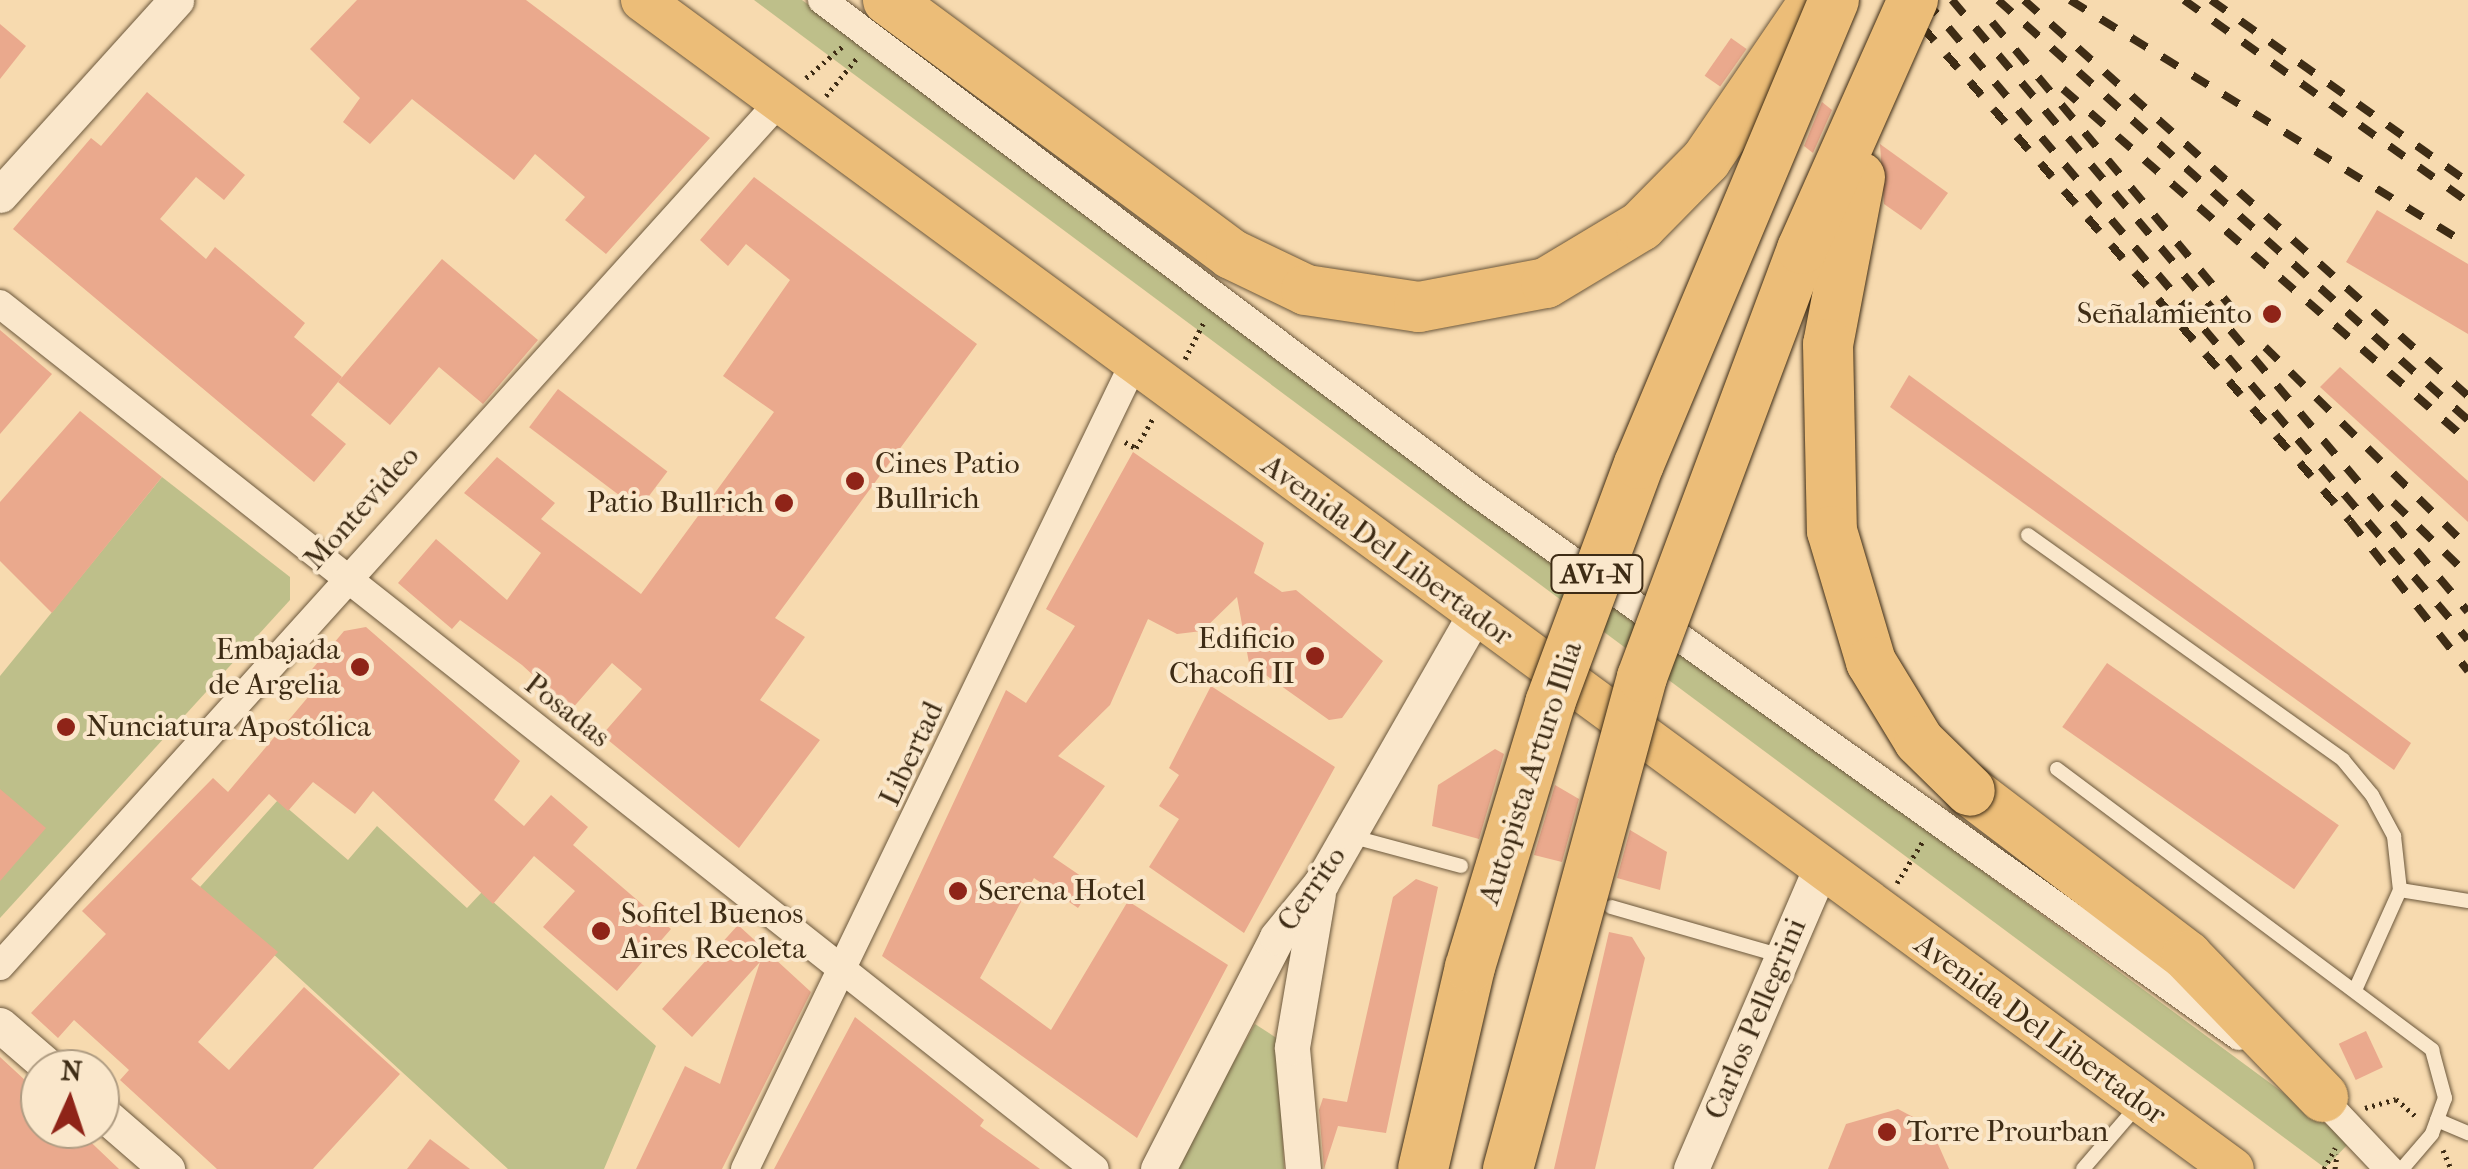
<!DOCTYPE html>
<meta charset="utf-8">
<style>
body{margin:0}
#map{position:relative;width:2468px;height:1169px;overflow:hidden;background:#f7daaf;font-family:"IM FELL French Canon",serif}
div>[style]{position:absolute}
.green>*{inset:0;background:#bebf8a}
.building>*{inset:0;background:#eaa98d;transform-origin:0 0}
.path>*{height:5px;margin-top:-2.5px;transform-origin:0;background:repeating-linear-gradient(90deg,#3e2c15 0 2.5px,transparent 0 7.5px)}
.roads{filter:drop-shadow(0 0 2px #6c583c) drop-shadow(0 0 2px #6c583c)}
.service>*{height:14px;margin:-7px;padding:0 7px;transform-origin:7px;border-radius:7px;background:#fae7cb}
.minor>*{height:28px;margin:-14px;padding:0 14px;transform-origin:14px;border-radius:14px;background:#fae7cb}
.tertiary>*{height:35px;margin:-17.5px;padding:0 17.5px;transform-origin:17.5px;border-radius:17.5px;background:#fae7cb}
.primary>*{height:42px;margin:-21px;padding:0 21px;transform-origin:21px;border-radius:21px;background:#ecbd78}
.motorway>*{height:50px;margin:-25px;padding:0 25px;transform-origin:25px;border-radius:25px;background:#ecbd78}
.rail>*{height:8px;margin-top:-4px;transform-origin:0;background:repeating-linear-gradient(90deg,#3e2c15 0 18px,transparent 0 36px)}
.bridges{filter:drop-shadow(0 0 2px #3e2c15) drop-shadow(0 0 2px #3e2c15)}
.motorway-bridge>*{height:50px;margin:-25px;padding:0 25px;transform-origin:25px;border-radius:25px;background:#ecbd78}
.dots>*{width:28px;height:28px;translate:-50% -50%;box-sizing:border-box;border:5px solid #fae7cb;border-radius:50%}
span{translate:-50% -50%;white-space:nowrap;text-align:center;line-height:1.15;-webkit-text-stroke:8px #fae7cb;paint-order:stroke}
.shield-label span{padding:2px 8px;background:#fae7cb;border:2px solid;border-radius:8px;-webkit-text-stroke-width:0}
.shield-label{font-size:28px;color:#3e2c15;font-weight:700}
.poi-label{font-size:30px;color:#3e2c15}
.right{translate:-100% -50%;text-align:right}
.left{translate:0 -50%;text-align:left}
.street-label{font-size:30px;color:#3e2c15}
.north{position:absolute;left:20px;top:1049px;width:100px;height:100px;box-sizing:border-box;background:#fae7cb;border:2px solid #af9c82;border-radius:50%;rotate:3deg;font-size:28px;font-weight:700;line-height:40px;text-align:center;color:#3e2c15}
.north::after{content:'';display:block;margin:auto;width:35px;height:45px;background:#8f2418;clip-path:polygon(50% 0,100% 100%,50% 72%,0 100%)}
</style>
<div id="map">
<div class="green">
<div style="clip-path:polygon(754px 0,802px 0,2350px 1142px,2325px 1168px)"></div>
<div style="clip-path:polygon(162px 477px,290px 577px,290px 600px,0 918px,0 676px)"></div>
<div style="clip-path:polygon(278px 800px,348px 860px,377px 826px,467px 908px,482px 892px,656px 1046px,604px 1169px,508px 1169px,200px 887px)"></div>
<div style="clip-path:polygon(1255px 1024px,1278px 1039px,1284px 1169px,1174px 1169px)"></div>
</div>
<div class="building">
<div style="clip-path:polygon(357px 0,526px 0,710px 138px,606px 254px,565px 220px,585px 197px,535px 154px,514px 180px,412px 99px,370px 144px,343px 122px,360px 98px,310px 49px)"></div>
<div style="clip-path:polygon(0 24px,26px 46px,0 79px)"></div>
<div style="left:1731px;top:38px;width:19px;height:46px;rotate:35deg"></div>
<div style="clip-path:polygon(147px 92px,245px 175px,224px 200px,196px 177px,160px 219px,206px 259px,215px 247px,305px 323px,294px 337px,342px 377px,311px 415px,346px 444px,314px 482px,13px 229px,91px 138px,101px 146px)"></div>
<div style="clip-path:polygon(1822px 102px,1832px 110px,1813px 153px,1804px 146px)"></div>
<div style="clip-path:polygon(1880px 144px,1948px 193px,1921px 230px,1884px 204px)"></div>
<div style="clip-path:polygon(754px 177px,977px 344px,775px 618px,805px 637px,760px 700px,820px 740px,739px 848px,602px 735px,642px 689px,612px 663px,571px 710px,522px 665px,460px 620px,452px 629px,398px 583px,436px 539px,507px 600px,541px 553px,464px 493px,497px 457px,555px 503px,541px 519px,641px 594px,774px 412px,723px 376px,790px 280px,746px 244px,728px 266px,700px 240px)"></div>
<div style="clip-path:polygon(2377px 210px,2468px 264px,2468px 334px,2346px 262px)"></div>
<div style="clip-path:polygon(442px 259px,538px 340px,483px 404px,439px 367px,390px 425px,338px 382px)"></div>
<div style="clip-path:polygon(0 330px,52px 374px,0 434px)"></div>
<div style="clip-path:polygon(2340px 367px,2468px 481px,2468px 522px,2320px 387px)"></div>
<div style="clip-path:polygon(1909px 375px,2411px 743px,2394px 770px,1890px 407px)"></div>
<div style="left:558px;top:389px;width:137px;height:48px;rotate:37deg"></div>
<div style="clip-path:polygon(80px 411px,162px 477px,52px 613px,0 561px,0 502px)"></div>
<div style="clip-path:polygon(1133px 452px,1264px 543px,1254px 573px,1282px 592px,1296px 590px,1383px 661px,1342px 718px,1329px 720px,1249px 663px,1237px 597px,1202px 631px,1177px 634px,1148px 619px,1110px 705px,1058px 756px,1105px 786px,1053px 857px,1094px 885px,1078px 908px,1034px 878px,980px 978px,1051px 1030px,1128px 901px,1228px 965px,1137px 1138px,882px 956px,1006px 690px,1026px 703px,1075px 626px,1046px 609px)"></div>
<div style="clip-path:polygon(366px 627px,520px 761px,494px 800px,524px 826px,551px 795px,588px 827px,573px 845px,671px 929px,617px 991px,543px 927px,575px 891px,534px 856px,493px 904px,373px 791px,355px 814px,313px 782px,288px 811px,269px 794px,191px 879px,278px 952px,198px 1042px,229px 1070px,304px 987px,400px 1074px,313px 1169px,217px 1169px,120px 1080px,129px 1070px,74px 1020px,58px 1038px,31px 1013px,106px 934px,82px 911px,213px 778px,228px 792px,319px 684px,308px 674px,344px 631px)"></div>
<div style="left:2107px;top:663px;width:283px;height:78px;rotate:35deg"></div>
<div style="clip-path:polygon(1211px 686px,1335px 767px,1244px 933px,1149px 867px,1179px 819px,1159px 806px,1179px 775px,1169px 768px)"></div>
<div style="clip-path:polygon(1495px 749px,1504px 754px,1479px 839px,1432px 826px,1438px 785px)"></div>
<div style="clip-path:polygon(1555px 785px,1579px 799px,1562px 862px,1534px 855px)"></div>
<div style="clip-path:polygon(0 789px,46px 828px,0 881px)"></div>
<div style="clip-path:polygon(1630px 830px,1667px 852px,1660px 890px,1617px 878px)"></div>
<div style="clip-path:polygon(1416px 879px,1438px 887px,1386px 1133px,1338px 1126px,1324px 1169px,1319px 1110px,1323px 1098px,1347px 1102px,1393px 897px)"></div>
<div style="clip-path:polygon(738px 925px,811px 992px,722px 1169px,636px 1169px,685px 1066px,720px 1084px,760px 962px,692px 1037px,662px 1009px)"></div>
<div style="clip-path:polygon(1609px 932px,1632px 937px,1645px 958px,1595px 1169px,1554px 1169px)"></div>
<div style="clip-path:polygon(855px 1017px,984px 1120px,980px 1126px,1040px 1169px,774px 1169px)"></div>
<div style="left:2366px;top:1031px;width:40px;height:30px;rotate:65deg"></div>
<div style="clip-path:polygon(0 1057px,40px 1094px,40px 1129px,77px 1129px,119px 1169px,0 1169px)"></div>
<div style="clip-path:polygon(1898px 1109px,1930px 1126px,1949px 1169px,1828px 1169px,1846px 1124px)"></div>
<div style="clip-path:polygon(430px 1139px,470px 1169px,407px 1169px)"></div>
</div>
<div class="path">
<div style="left:806px;top:78px;width:49px;rotate:-40.9deg"></div>
<div style="left:826px;top:96px;width:49px;rotate:-50.8deg"></div>
<div style="left:1185px;top:359px;width:44px;rotate:-62.9deg"></div>
<div style="left:1125px;top:442px;width:13px;rotate:29deg"></div>
<div style="left:1136px;top:448px;width:36px;rotate:-60deg"></div>
<div style="left:1897px;top:883px;width:49px;rotate:-58.2deg"></div>
<div style="left:2365px;top:1108px;width:32px;rotate:-16deg"></div>
<div style="left:2396px;top:1099px;width:29px;rotate:41deg"></div>
<div style="left:2443px;top:1150px;width:21px;rotate:67deg"></div>
<div style="left:2324px;top:1169px;width:24px;rotate:-62deg"></div>
<div style="left:2335px;top:1169px;width:15px;rotate:-82deg"></div>
</div>
<div class="roads">
<div class="service">
<div style="left:2028px;top:535px;width:387px;rotate:35.5deg"></div>
<div style="left:2343px;top:760px;width:45px;rotate:50.4deg"></div>
<div style="left:2372px;top:795px;width:47px;rotate:61.8deg"></div>
<div style="left:2394px;top:836px;width:54px;rotate:83.7deg"></div>
<div style="left:2400px;top:890px;width:110px;rotate:114.2deg"></div>
<div style="left:2057px;top:769px;width:469px;rotate:36.8deg"></div>
<div style="left:2432px;top:1050px;width:50px;rotate:74.8deg"></div>
<div style="left:2445px;top:1098px;width:38px;rotate:110deg"></div>
<div style="left:2432px;top:1134px;width:46px;rotate:130.6deg"></div>
<div style="left:1350px;top:836px;width:115px;rotate:15.1deg"></div>
<div style="left:2400px;top:890px;width:69px;rotate:9.2deg"></div>
<div style="left:1611px;top:907px;width:178px;rotate:16deg"></div>
<div style="left:2437px;top:1120px;width:34px;rotate:23deg"></div>
<div style="left:2083px;top:1169px;width:84px;rotate:-49.3deg"></div>
</div>
<div class="minor">
<div style="left:822px;top:0;width:816px;rotate:36.98deg"></div>
<div style="left:1474px;top:491px;width:939px;rotate:35.47deg"></div>
<div style="left:0;top:304px;width:1395px;rotate:38.31deg"></div>
<div style="left:0;top:966px;width:1165px;rotate:-47.96deg"></div>
<div style="left:2315px;top:1091px;width:108px;rotate:46.5deg"></div>
<div style="left:745px;top:1169px;width:893px;rotate:-64.24deg"></div>
</div>
<div class="tertiary">
<div style="left:0;top:195px;width:263px;rotate:-47.9deg"></div>
<div style="left:0;top:1025px;width:67px;rotate:40.8deg"></div>
<div style="left:100px;top:1111px;width:89px;rotate:40.9deg"></div>
<div style="left:1158px;top:1169px;width:261px;rotate:-62.8deg"></div>
<div style="left:1277px;top:937px;width:70px;rotate:-50.8deg"></div>
<div style="left:1321px;top:883px;width:310px;rotate:-60.2deg"></div>
<div style="left:1303px;top:1169px;width:122px;rotate:-95.2deg"></div>
<div style="left:1292px;top:1047px;width:155px;rotate:-80.4deg"></div>
<div style="left:1691px;top:1169px;width:326px;rotate:-66.7deg"></div>
</div>
<div class="primary">
<div style="left:642px;top:0;width:1974px;rotate:36.31deg"></div>
</div>
<div class="motorway">
<div style="left:888px;top:0;width:427px;rotate:36.5deg"></div>
<div style="left:1231px;top:254px;width:83px;rotate:25.6deg"></div>
<div style="left:1306px;top:290px;width:114px;rotate:8.6deg"></div>
<div style="left:1419px;top:307px;width:129px;rotate:-10.7deg"></div>
<div style="left:1546px;top:283px;width:111px;rotate:-31deg"></div>
<div style="left:1641px;top:226px;width:93px;rotate:-45.4deg"></div>
<div style="left:1706px;top:160px;width:194px;rotate:-55.7deg"></div>
<div style="left:1970px;top:791px;width:273px;rotate:37.2deg"></div>
<div style="left:2187px;top:956px;width:196px;rotate:46deg"></div>
</div>
</div>
<div class="rail">
<div style="left:1899px;top:0;width:689px;rotate:49.12deg"></div>
<div style="left:2350px;top:521px;width:191px;rotate:51.8deg"></div>
<div style="left:1925px;top:0;width:839px;rotate:49.69deg"></div>
<div style="left:1952px;top:0;width:800px;rotate:49.86deg"></div>
<div style="left:1998px;top:0;width:630px;rotate:41.78deg"></div>
<div style="left:2024px;top:0;width:595px;rotate:41.73deg"></div>
<div style="left:2070px;top:0;width:467px;rotate:31.6deg"></div>
<div style="left:2184px;top:0;width:349px;rotate:35.4deg"></div>
<div style="left:2211px;top:0;width:315px;rotate:35.3deg"></div>
<div style="left:1992px;top:22px;width:380px;rotate:50deg"></div>
<div style="left:2063px;top:89px;width:537px;rotate:41deg"></div>
<div style="left:2265px;top:347px;width:285px;rotate:44.6deg"></div>
<div style="left:2393px;top:502px;width:105px;rotate:44.2deg"></div>
</div>
<div class="bridges">
<div class="motorway-bridge">
<div style="left:1860px;top:177px;width:170px;rotate:100.8deg"></div>
<div style="left:1828px;top:344px;width:187px;rotate:88.8deg"></div>
<div style="left:1832px;top:531px;width:137px;rotate:73.4deg"></div>
<div style="left:1871px;top:662px;width:92px;rotate:58.7deg"></div>
<div style="left:1919px;top:741px;width:71px;rotate:44.4deg"></div>
<div style="left:1423px;top:1169px;width:207px;rotate:-76.9deg"></div>
<div style="left:1470px;top:967px;width:276px;rotate:-73.1deg"></div>
<div style="left:1550px;top:703px;width:255px;rotate:-69.6deg"></div>
<div style="left:1639px;top:464px;width:503px;rotate:-67.2deg"></div>
<div style="left:1508px;top:1169px;width:510px;rotate:-74.76deg"></div>
<div style="left:1642px;top:677px;width:457px;rotate:-69.5deg"></div>
<div style="left:1802px;top:249px;width:273px;rotate:-66deg"></div>
</div>
</div>
<div class="dots">
<div style="left:2272px;top:314px;background:#8f2418"></div>
<div style="left:855px;top:481px;background:#8f2418"></div>
<div style="left:784px;top:503px;background:#8f2418"></div>
<div style="left:1315px;top:656px;background:#8f2418"></div>
<div style="left:360px;top:667px;background:#8f2418"></div>
<div style="left:66px;top:727px;background:#8f2418"></div>
<div style="left:958px;top:891px;background:#8f2418"></div>
<div style="left:601px;top:931px;background:#8f2418"></div>
<div style="left:1887px;top:1132px;background:#8f2418"></div>
</div>
<div class="shield-label">
<span style="left:1597px;top:574px">AV1-N</span>
</div>
<div class="poi-label">
<span class="right" style="left:2252px;top:314px">Señalamiento</span>
<span class="left" style="left:875px;top:481px">Cines Patio<br>Bullrich</span>
<span class="right" style="left:764px;top:503px">Patio Bullrich</span>
<span class="right" style="left:1295px;top:656px">Edificio<br>Chacofi II</span>
<span class="right" style="left:340px;top:667px">Embajada<br>de Argelia</span>
<span class="left" style="left:86px;top:727px">Nunciatura Apostólica</span>
<span class="left" style="left:978px;top:891px">Serena Hotel</span>
<span class="left" style="left:621px;top:931px">Sofitel Buenos<br>Aires Recoleta</span>
<span class="left" style="left:1907px;top:1132px">Torre Prourban</span>
</div>
<div class="street-label">
<span style="left:362px;top:508px;rotate:-48deg">Montevideo</span>
<span style="left:1387px;top:551px;rotate:36deg">Avenida Del Libertador</span>
<span style="left:567px;top:711px;rotate:38deg">Posadas</span>
<span style="left:912px;top:754px;rotate:-65deg">Libertad</span>
<span style="left:1531px;top:773px;rotate:-72deg">Autopista Arturo Illia</span>
<span style="left:1312px;top:889px;rotate:-55deg">Cerrito</span>
<span style="left:1756px;top:1019px;rotate:-67deg">Carlos Pellegrini</span>
<span style="left:2040px;top:1030px;rotate:36deg">Avenida Del Libertador</span>
</div>
<div class="north">N</div>
</div>
